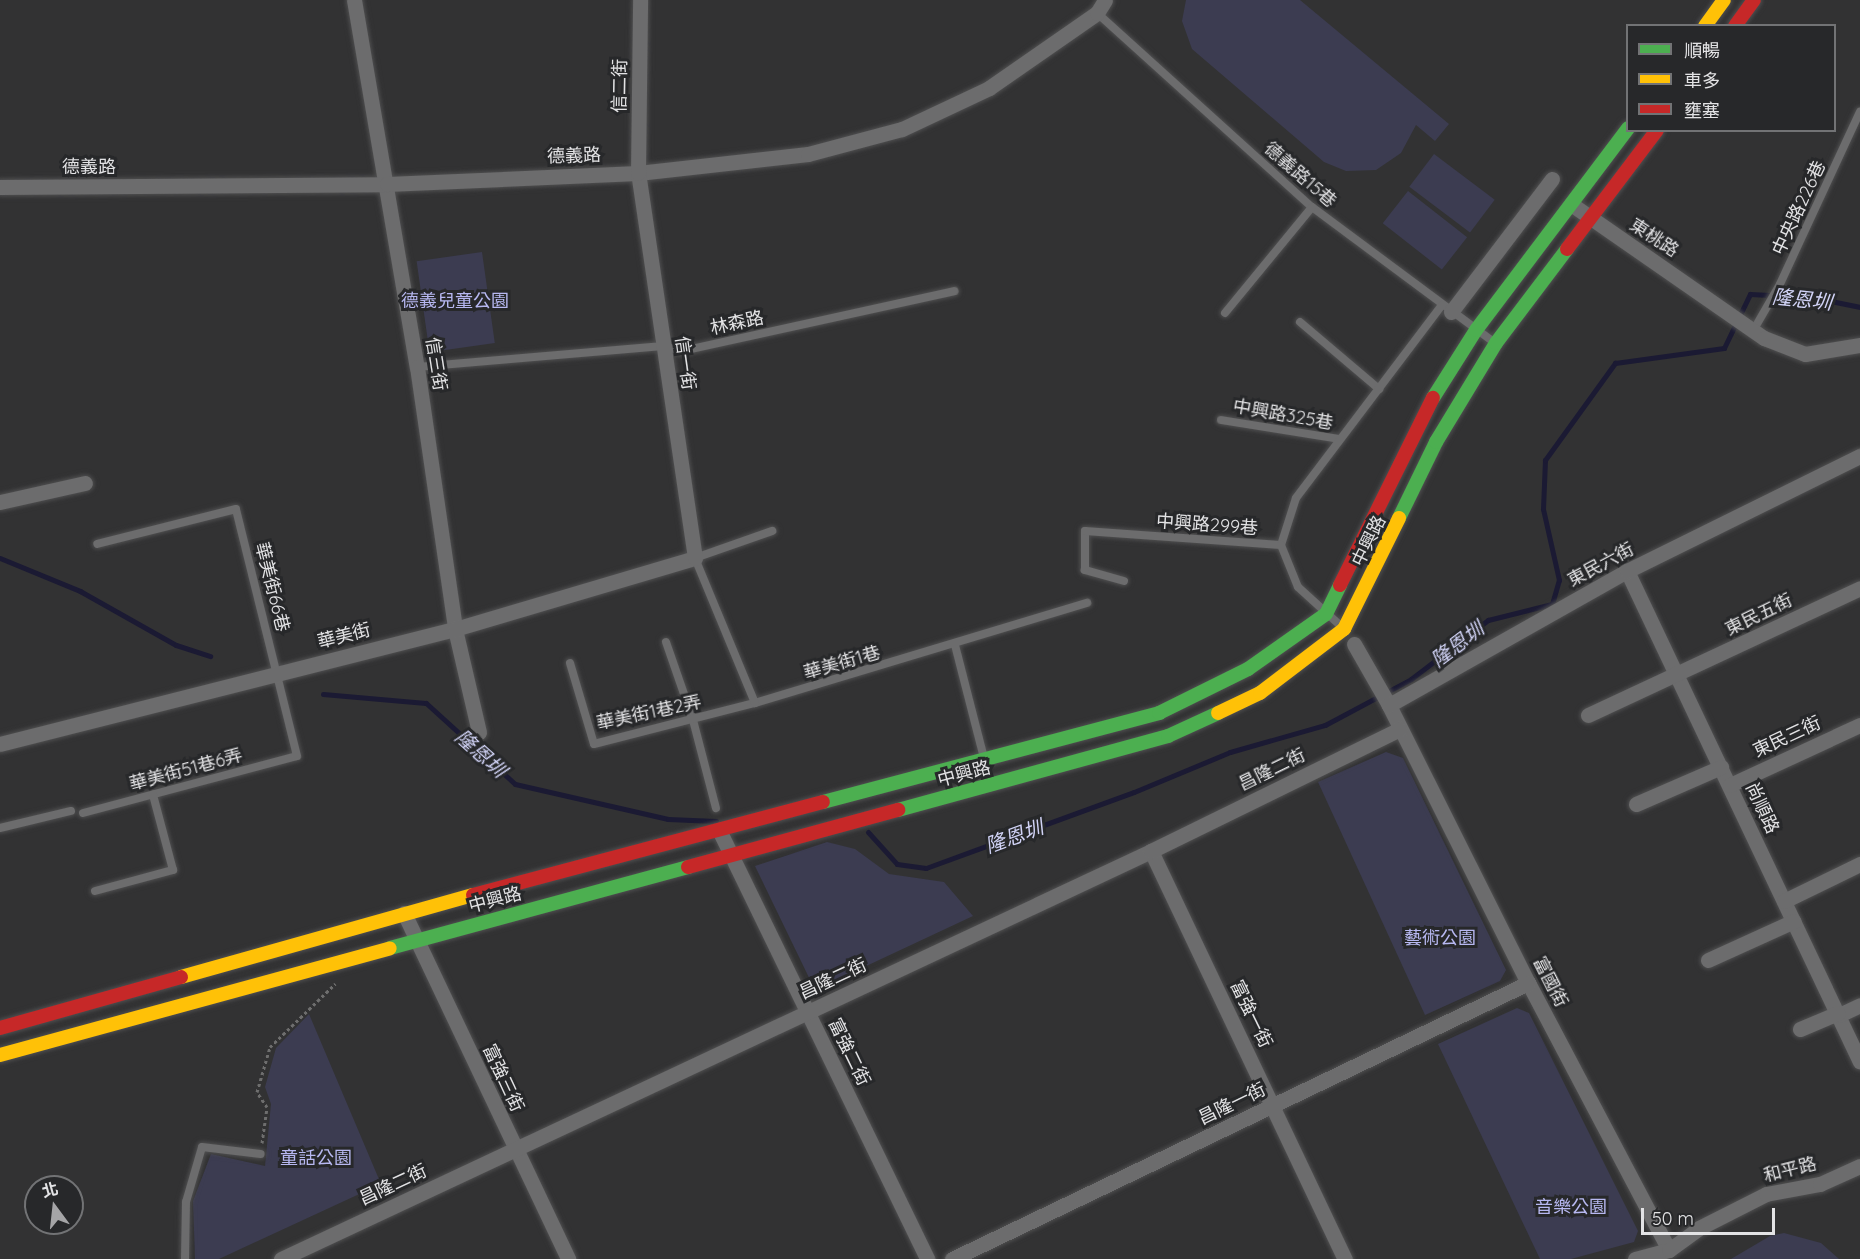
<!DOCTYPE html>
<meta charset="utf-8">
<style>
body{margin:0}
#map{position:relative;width:1860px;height:1259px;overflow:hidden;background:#323233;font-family:Quicksand,"Noto Sans TC",sans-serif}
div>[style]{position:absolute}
.green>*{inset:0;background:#3c3c51;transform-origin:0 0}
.stream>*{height:5px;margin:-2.5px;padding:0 2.5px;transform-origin:2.5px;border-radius:2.5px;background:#1b1a33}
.path>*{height:3px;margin-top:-1.5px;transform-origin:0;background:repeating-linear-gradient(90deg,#6e6e6e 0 3px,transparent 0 6px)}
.roads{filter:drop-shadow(0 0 2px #4f4f50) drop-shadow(0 0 2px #4f4f50)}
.lane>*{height:8px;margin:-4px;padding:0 4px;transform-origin:4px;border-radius:4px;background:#6c6c6d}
.street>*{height:15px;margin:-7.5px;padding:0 7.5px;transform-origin:7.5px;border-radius:7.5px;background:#6c6c6d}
.fast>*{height:14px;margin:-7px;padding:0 7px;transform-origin:7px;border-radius:7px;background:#4caf50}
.slow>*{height:14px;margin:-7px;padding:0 7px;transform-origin:7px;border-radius:7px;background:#ffc107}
.jam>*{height:14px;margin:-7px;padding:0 7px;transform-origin:7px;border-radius:7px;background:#c62828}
span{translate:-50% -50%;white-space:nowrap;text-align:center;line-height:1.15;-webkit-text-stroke:6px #27282a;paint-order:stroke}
.street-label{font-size:18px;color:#e3e3e5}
.park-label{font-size:18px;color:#b7b8f1}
.water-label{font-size:20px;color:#d1d3f6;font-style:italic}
.legend{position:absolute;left:1626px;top:24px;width:210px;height:108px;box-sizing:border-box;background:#27282a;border:2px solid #727375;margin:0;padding:8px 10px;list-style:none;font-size:18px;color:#e3e3e5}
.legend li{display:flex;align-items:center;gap:12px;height:30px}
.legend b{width:30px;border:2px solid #727375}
.north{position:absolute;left:24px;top:1175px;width:60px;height:60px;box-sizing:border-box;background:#27282a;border:2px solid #727375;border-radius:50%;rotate:345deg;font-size:16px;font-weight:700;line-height:24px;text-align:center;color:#e3e3e5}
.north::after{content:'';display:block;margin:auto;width:21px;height:27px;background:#a5a5a7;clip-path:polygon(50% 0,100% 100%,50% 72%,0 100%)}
.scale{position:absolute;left:1641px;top:1208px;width:134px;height:27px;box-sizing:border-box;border:3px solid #e3e3e5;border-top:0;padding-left:8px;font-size:18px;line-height:21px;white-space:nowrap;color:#e3e3e5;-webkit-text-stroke:4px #27282a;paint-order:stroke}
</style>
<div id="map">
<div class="green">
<div style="clip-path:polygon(1186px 0,1300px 0,1449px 124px,1435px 141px,1416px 125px,1401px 153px,1376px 170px,1346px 171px,1324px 162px,1192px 49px,1182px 21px)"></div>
<div style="left:1434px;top:154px;width:76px;height:41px;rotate:37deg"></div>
<div style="left:1408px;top:191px;width:75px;height:41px;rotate:38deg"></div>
<div style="left:482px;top:252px;width:92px;height:66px;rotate:82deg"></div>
<div style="clip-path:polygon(1386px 752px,1403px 758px,1506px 970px,1500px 981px,1425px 1015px,1318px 782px)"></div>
<div style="clip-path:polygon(827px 842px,855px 849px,889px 874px,944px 882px,973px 916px,815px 990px,755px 866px)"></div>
<div style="clip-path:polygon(1517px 1008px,1529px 1013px,1638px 1231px,1634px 1242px,1571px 1259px,1540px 1259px,1438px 1044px)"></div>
<div style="clip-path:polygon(309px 1014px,381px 1184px,219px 1259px,195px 1259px,193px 1201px,211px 1154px,265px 1166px,271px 1104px,265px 1087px,276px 1048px)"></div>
<div style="clip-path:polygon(1784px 1233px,1821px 1243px,1839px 1259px,1731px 1259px,1770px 1236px)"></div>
</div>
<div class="stream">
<div style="left:0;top:558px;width:87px;rotate:22.4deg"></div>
<div style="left:80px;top:591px;width:110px;rotate:29.4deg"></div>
<div style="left:176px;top:645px;width:36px;rotate:18deg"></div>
<div style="left:323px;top:694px;width:103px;rotate:5deg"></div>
<div style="left:426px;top:703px;width:120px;rotate:42.3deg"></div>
<div style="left:515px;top:784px;width:157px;rotate:12.9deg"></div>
<div style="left:668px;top:819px;width:48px;rotate:2.4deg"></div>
<div style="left:868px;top:832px;width:43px;rotate:47.8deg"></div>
<div style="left:897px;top:864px;width:29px;rotate:8deg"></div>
<div style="left:926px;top:868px;width:221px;rotate:-20.1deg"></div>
<div style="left:1134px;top:792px;width:104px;rotate:-22.6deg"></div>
<div style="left:1230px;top:752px;width:99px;rotate:-15.9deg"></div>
<div style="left:1325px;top:725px;width:98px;rotate:-28.1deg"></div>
<div style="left:1411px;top:679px;width:97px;rotate:-37.5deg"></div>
<div style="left:1488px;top:620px;width:66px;rotate:-14deg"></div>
<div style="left:1552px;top:604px;width:25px;rotate:-74deg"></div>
<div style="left:1559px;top:580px;width:73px;rotate:-102.7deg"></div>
<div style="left:1543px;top:509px;width:49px;rotate:-87.7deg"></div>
<div style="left:1545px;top:460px;width:120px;rotate:-54.2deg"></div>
<div style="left:1615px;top:363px;width:110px;rotate:-7.8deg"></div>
<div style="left:1724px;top:348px;width:60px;rotate:-64.3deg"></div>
<div style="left:1750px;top:294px;width:61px;rotate:2.8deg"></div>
<div style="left:1811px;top:297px;width:50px;rotate:11.5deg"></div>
</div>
<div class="path">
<div style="left:262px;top:1143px;width:36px;rotate:-82deg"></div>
<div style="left:267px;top:1107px;width:18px;rotate:-124deg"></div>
<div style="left:257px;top:1092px;width:47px;rotate:-73.9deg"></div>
<div style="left:270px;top:1047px;width:91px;rotate:-44.1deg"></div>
</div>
<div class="roads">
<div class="lane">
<div style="left:1097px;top:13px;width:290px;rotate:42.1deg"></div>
<div style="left:1312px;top:207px;width:228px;rotate:36.6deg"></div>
<div style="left:1225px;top:313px;width:137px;rotate:-50.6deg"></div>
<div style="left:1300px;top:322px;width:104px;rotate:40.3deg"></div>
<div style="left:1753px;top:331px;width:54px;rotate:-60.1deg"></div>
<div style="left:1780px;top:284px;width:190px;rotate:-65.1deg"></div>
<div style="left:417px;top:367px;width:247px;rotate:-4.9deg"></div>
<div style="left:663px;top:346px;width:20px;rotate:15deg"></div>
<div style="left:682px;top:351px;width:279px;rotate:-12.4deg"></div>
<div style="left:1221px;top:420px;width:120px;rotate:9.1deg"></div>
<div style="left:1281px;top:545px;width:49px;rotate:-72.3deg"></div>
<div style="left:1296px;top:498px;width:242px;rotate:-52.9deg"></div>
<div style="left:1124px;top:581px;width:41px;rotate:-164.2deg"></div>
<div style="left:1085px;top:570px;width:39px;rotate:-90deg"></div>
<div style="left:1085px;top:531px;width:196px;rotate:4.1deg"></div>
<div style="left:1281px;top:545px;width:45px;rotate:68deg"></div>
<div style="left:1298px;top:587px;width:61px;rotate:42.3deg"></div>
<div style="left:666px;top:642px;width:83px;rotate:70.9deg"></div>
<div style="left:693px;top:720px;width:91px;rotate:75.4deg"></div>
<div style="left:955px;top:645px;width:117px;rotate:75.6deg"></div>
<div style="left:570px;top:663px;width:84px;rotate:73.5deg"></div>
<div style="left:594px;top:744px;width:166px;rotate:-14.3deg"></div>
<div style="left:755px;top:703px;width:347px;rotate:-16.8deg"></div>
<div style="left:755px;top:703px;width:157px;rotate:-112.5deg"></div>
<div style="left:695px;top:558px;width:82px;rotate:-19.3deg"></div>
<div style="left:83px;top:813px;width:221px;rotate:-14.9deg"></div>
<div style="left:297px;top:756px;width:254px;rotate:-103.9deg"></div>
<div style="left:236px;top:509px;width:143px;rotate:165.9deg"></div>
<div style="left:0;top:828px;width:73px;rotate:-13.5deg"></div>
<div style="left:95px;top:891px;width:81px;rotate:-15.1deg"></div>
<div style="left:173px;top:870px;width:78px;rotate:-104.9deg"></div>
<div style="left:185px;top:1259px;width:57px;rotate:-89deg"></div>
<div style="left:186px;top:1202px;width:57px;rotate:-73.8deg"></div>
<div style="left:202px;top:1147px;width:59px;rotate:6.8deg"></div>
</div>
<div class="street">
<div style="left:354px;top:0;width:372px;rotate:80.3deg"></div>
<div style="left:417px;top:367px;width:265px;rotate:81.7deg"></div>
<div style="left:455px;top:629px;width:106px;rotate:76.9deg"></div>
<div style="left:0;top:187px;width:387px;rotate:-0.4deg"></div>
<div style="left:387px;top:184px;width:251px;rotate:-2.5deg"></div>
<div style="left:638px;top:173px;width:171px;rotate:-6.4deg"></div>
<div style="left:808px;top:154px;width:97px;rotate:-14.9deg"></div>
<div style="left:902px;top:129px;width:96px;rotate:-25.2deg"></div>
<div style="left:989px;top:88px;width:131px;rotate:-34.8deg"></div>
<div style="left:1097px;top:13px;width:15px;rotate:-58deg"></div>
<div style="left:1571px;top:204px;width:235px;rotate:34.8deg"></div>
<div style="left:1764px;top:338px;width:44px;rotate:21.3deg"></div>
<div style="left:1805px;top:354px;width:56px;rotate:-9.3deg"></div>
<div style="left:1451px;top:312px;width:167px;rotate:-52.8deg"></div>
<div style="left:0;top:502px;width:87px;rotate:-12.6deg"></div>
<div style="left:1627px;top:571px;width:543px;rotate:64.61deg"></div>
<div style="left:1354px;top:644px;width:70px;rotate:60.2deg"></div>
<div style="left:1588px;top:715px;width:300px;rotate:-25deg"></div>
<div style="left:0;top:744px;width:469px;rotate:-14.2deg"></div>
<div style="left:455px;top:629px;width:250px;rotate:-16.5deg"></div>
<div style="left:695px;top:558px;width:389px;rotate:-98.4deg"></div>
<div style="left:638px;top:173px;width:173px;rotate:-89.3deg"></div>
<div style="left:1730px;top:785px;width:143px;rotate:-24.8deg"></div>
<div style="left:1636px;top:804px;width:93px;rotate:-23.5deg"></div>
<div style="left:719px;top:830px;width:477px;rotate:64.1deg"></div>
<div style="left:1151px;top:851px;width:452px;rotate:64.6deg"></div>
<div style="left:1784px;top:901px;width:85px;rotate:-26deg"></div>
<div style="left:404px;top:913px;width:383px;rotate:64.6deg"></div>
<div style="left:1708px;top:960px;width:94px;rotate:-24.4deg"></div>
<div style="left:1839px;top:1015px;width:23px;rotate:-25deg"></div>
<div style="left:1800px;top:1029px;width:41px;rotate:-22.8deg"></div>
<div style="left:1669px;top:1250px;width:302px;rotate:-117.8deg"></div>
<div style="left:1528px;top:983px;width:311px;rotate:-116.6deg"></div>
<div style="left:1389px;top:705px;width:273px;rotate:-29.4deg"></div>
<div style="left:1627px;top:571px;width:260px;rotate:-26.3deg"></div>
<div style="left:281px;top:1259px;width:961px;rotate:-25.12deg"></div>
<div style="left:1151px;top:851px;width:277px;rotate:-26.1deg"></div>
<div style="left:952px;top:1259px;width:639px;rotate:-25.6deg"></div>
<div style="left:1635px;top:1259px;width:35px;rotate:-15deg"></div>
<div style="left:1669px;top:1250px;width:37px;rotate:-36deg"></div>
<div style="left:1699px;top:1228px;width:75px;rotate:-26.9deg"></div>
<div style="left:1766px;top:1194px;width:55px;rotate:-10.5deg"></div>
<div style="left:1820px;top:1184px;width:44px;rotate:-24.2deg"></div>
</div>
<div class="fast">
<div style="left:1433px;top:398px;width:80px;rotate:-57.7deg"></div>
<div style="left:1476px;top:330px;width:253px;rotate:-53deg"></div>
<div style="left:1399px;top:518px;width:85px;rotate:-64deg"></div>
<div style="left:1436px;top:442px;width:116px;rotate:-58.8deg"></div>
<div style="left:1496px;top:343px;width:118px;rotate:-52.9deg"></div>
<div style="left:823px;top:802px;width:348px;rotate:-14.8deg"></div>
<div style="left:1159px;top:713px;width:99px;rotate:-26.3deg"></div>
<div style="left:1248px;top:669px;width:95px;rotate:-35.2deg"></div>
<div style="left:1326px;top:614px;width:32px;rotate:-64deg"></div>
<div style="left:898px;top:810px;width:280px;rotate:-15.3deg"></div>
<div style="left:1168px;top:736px;width:55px;rotate:-24.7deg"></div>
<div style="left:390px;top:948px;width:309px;rotate:-15.2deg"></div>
</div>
<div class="slow">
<div style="left:1705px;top:26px;width:32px;rotate:-54deg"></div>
<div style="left:1218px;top:713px;width:47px;rotate:-25.5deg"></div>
<div style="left:1260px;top:693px;width:106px;rotate:-37.3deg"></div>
<div style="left:1344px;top:629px;width:124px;rotate:-63.6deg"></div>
<div style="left:181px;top:977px;width:303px;rotate:-15.7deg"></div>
<div style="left:0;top:1055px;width:404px;rotate:-15.3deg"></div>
</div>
<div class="jam">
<div style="left:1735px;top:26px;width:32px;rotate:-54deg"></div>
<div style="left:1567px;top:249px;width:149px;rotate:-52.9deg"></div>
<div style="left:1340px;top:585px;width:209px;rotate:-63.6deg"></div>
<div style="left:688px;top:867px;width:218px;rotate:-15.2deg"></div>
<div style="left:473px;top:895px;width:362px;rotate:-14.9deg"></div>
<div style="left:0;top:1028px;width:188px;rotate:-15.7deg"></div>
</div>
</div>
<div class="street-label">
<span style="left:620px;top:86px;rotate:-89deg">信二街</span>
<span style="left:574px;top:156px;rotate:-2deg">德義路</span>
<span style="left:89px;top:167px">德義路</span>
<span style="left:1300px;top:175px;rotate:41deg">德義路15巷</span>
<span style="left:1799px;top:208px;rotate:-65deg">中央路226巷</span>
<span style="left:1654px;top:238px;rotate:33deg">東桃路</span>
<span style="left:737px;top:323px;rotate:-12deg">林森路</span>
<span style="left:685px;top:363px;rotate:82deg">信一街</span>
<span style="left:436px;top:364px;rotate:81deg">信三街</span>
<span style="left:1283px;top:415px;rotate:10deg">中興路325巷</span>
<span style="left:1207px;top:525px;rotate:4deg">中興路299巷</span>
<span style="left:1369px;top:541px;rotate:-64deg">中興路</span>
<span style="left:1601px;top:565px;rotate:-28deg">東民六街</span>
<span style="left:272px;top:587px;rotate:76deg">華美街66巷</span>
<span style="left:1759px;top:615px;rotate:-26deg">東民五街</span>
<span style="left:344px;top:636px;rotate:-14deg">華美街</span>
<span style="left:842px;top:663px;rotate:-16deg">華美街1巷</span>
<span style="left:649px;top:713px;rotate:-12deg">華美街1巷2弄</span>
<span style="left:1787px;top:737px;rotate:-25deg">東民三街</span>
<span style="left:186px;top:770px;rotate:-15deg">華美街51巷6弄</span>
<span style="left:1272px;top:770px;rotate:-26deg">昌隆二街</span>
<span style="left:964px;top:774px;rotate:-15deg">中興路</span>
<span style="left:1762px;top:808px;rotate:65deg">尚順路</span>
<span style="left:495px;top:900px;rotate:-15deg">中興路</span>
<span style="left:833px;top:979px;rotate:-25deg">昌隆二街</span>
<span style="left:1550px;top:982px;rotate:63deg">富國街</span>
<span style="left:1251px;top:1014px;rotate:64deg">富強一街</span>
<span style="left:849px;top:1052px;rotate:64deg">富強二街</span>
<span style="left:503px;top:1078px;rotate:65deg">富強三街</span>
<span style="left:1232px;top:1104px;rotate:-26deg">昌隆一街</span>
<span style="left:1790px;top:1170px;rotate:-14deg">和平路</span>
<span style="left:393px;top:1185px;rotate:-25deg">昌隆二街</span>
</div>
<div class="park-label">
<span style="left:455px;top:301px">德義兒童公園</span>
<span style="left:1440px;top:938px">藝術公園</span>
<span style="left:316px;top:1158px">童話公園</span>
<span style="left:1571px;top:1207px">音樂公園</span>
</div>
<div class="water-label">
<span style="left:1802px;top:299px;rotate:6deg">隆恩圳</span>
<span style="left:1457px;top:644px;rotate:-37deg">隆恩圳</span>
<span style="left:481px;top:753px;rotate:42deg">隆恩圳</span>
<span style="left:1014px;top:836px;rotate:-20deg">隆恩圳</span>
</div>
<ul class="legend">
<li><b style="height:8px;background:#4caf50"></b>順暢</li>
<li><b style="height:8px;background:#ffc107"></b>車多</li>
<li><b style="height:8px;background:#c62828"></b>壅塞</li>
</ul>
<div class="north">北</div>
<div class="scale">50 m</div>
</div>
